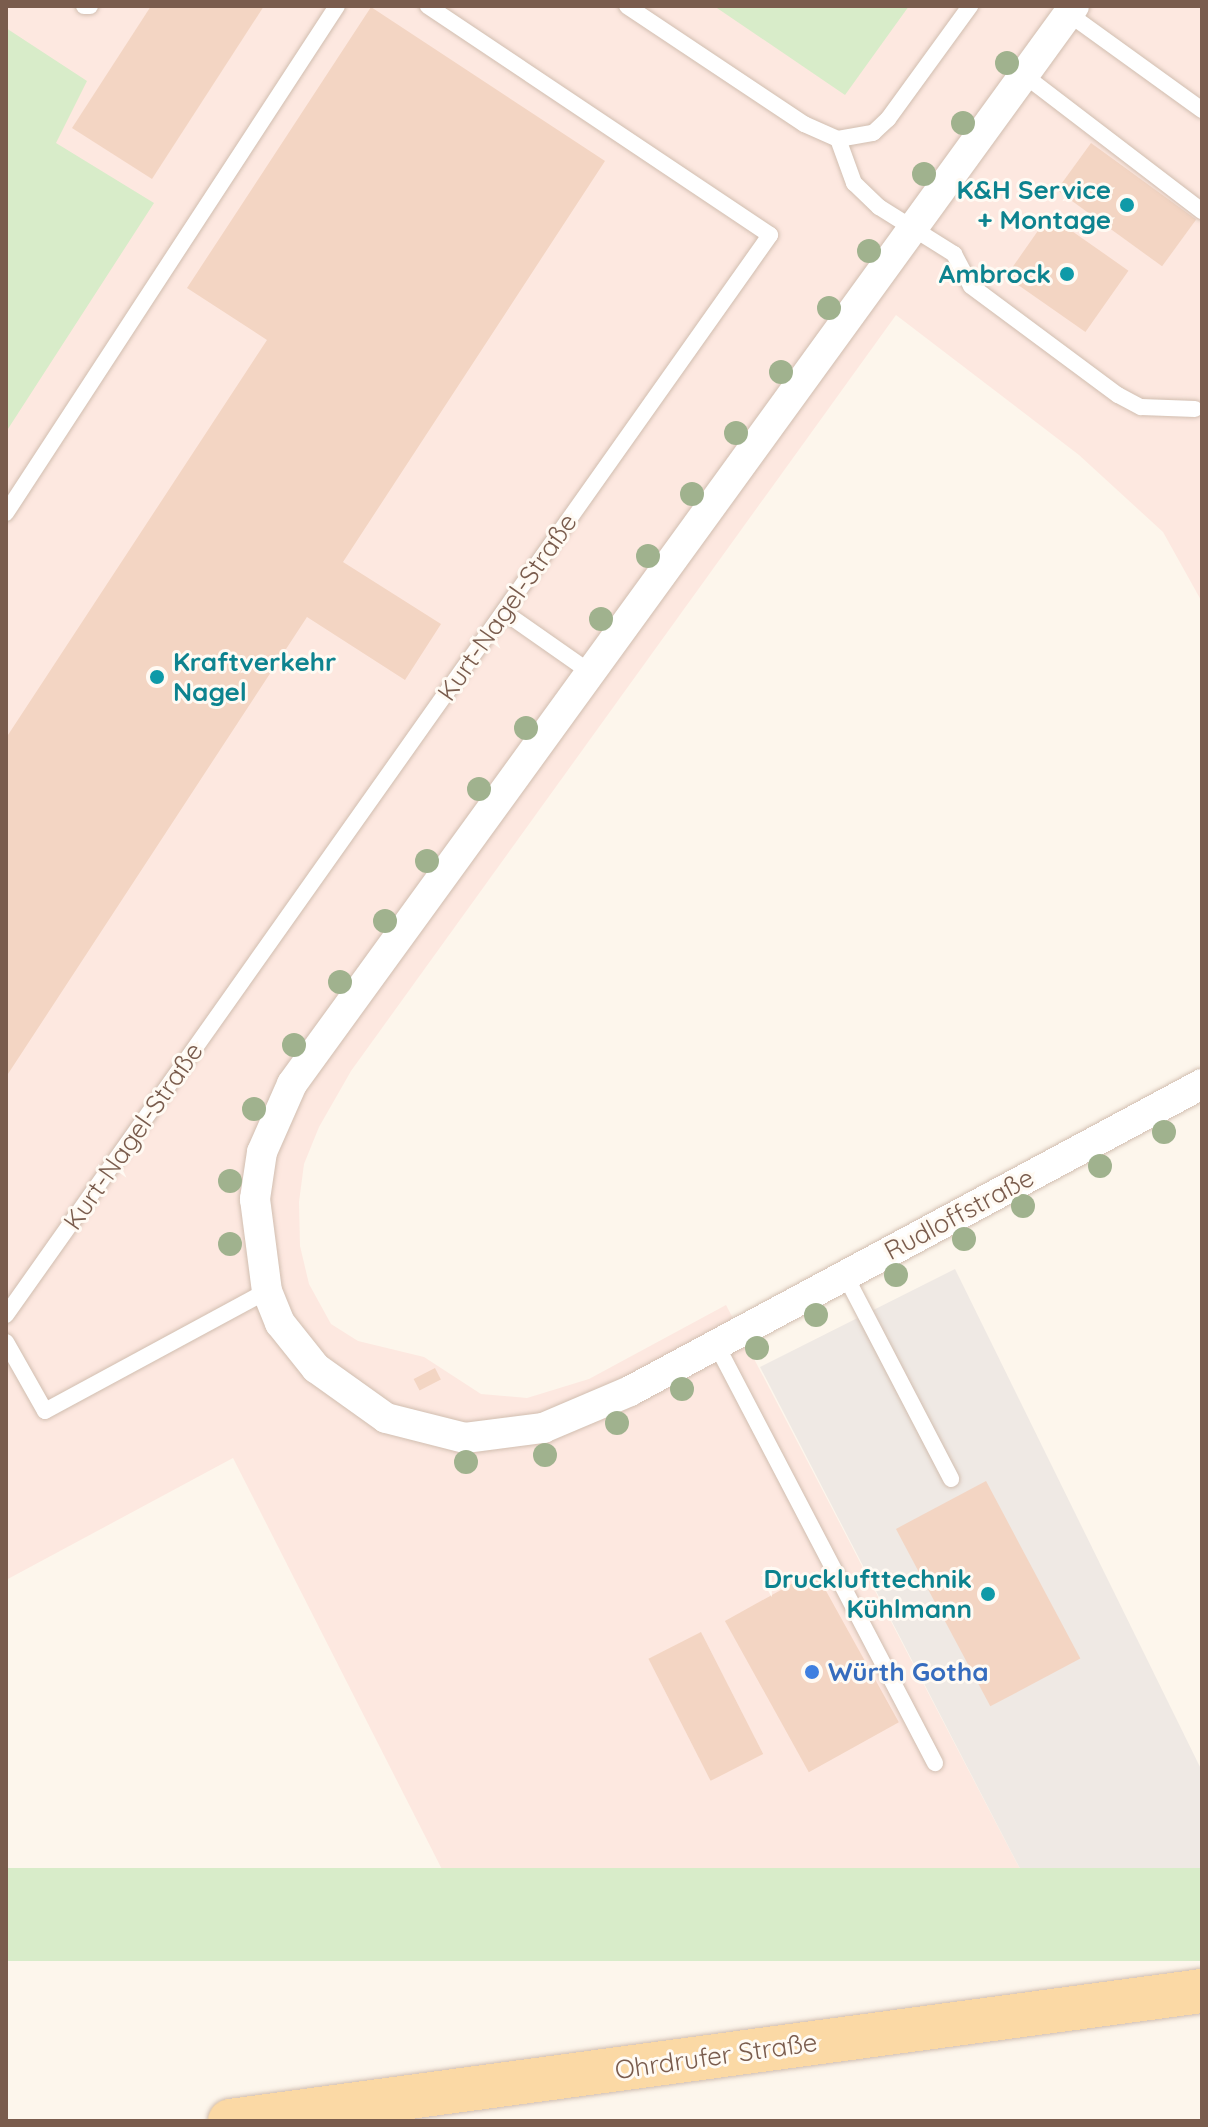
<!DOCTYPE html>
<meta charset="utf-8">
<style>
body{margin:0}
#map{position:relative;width:1208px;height:2127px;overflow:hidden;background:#fdf6ec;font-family:Quicksand,sans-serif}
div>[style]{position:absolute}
.commercial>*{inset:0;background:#fde8e0}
.industrial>*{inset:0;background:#efe9e4}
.green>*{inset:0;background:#d8ecc9;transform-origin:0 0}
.building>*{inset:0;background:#f3d5c3;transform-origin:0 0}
.roads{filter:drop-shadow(0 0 2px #d1beb0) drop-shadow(0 0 2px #d1beb0)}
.service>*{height:16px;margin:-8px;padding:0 8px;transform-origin:8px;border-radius:8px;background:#fff}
.minor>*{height:30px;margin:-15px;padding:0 15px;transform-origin:15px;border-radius:15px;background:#fff}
.primary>*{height:44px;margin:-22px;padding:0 22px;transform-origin:22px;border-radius:22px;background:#fbd9a5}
.trees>*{width:24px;height:24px;margin:-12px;border-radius:50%;background:#a0b28e}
.dots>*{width:22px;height:22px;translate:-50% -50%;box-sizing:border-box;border:4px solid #fffaf3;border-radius:50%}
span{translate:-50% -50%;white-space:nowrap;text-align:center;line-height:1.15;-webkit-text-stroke:6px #fffaf3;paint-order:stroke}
.culture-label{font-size:26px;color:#0d838f;font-weight:700}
.right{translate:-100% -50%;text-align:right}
.left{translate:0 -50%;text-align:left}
.street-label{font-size:26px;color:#7a5c4d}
.shop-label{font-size:26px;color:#366cbe;font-weight:700}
.frame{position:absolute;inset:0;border:8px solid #7a5c4d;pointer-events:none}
</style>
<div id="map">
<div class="commercial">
<div style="clip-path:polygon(6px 6px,1202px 6px,1202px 602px,1163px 532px,1079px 455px,896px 315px,351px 1071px,319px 1127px,304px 1164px,299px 1202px,300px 1246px,309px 1284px,331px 1324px,358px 1341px,424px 1357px,481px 1394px,527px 1398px,589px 1379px,726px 1305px,1032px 1892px,487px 1958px,233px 1458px,6px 1580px)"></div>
</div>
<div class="industrial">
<div style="clip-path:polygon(955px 1269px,1202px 1771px,1202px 1868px,1032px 1892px,760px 1367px)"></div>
</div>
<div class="green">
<div style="clip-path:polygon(714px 6px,909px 6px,845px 95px)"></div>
<div style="clip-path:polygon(6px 28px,87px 81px,56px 143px,154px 203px,6px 432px)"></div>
<div style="left:1202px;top:1868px;width:93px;height:1206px;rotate:90deg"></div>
</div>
<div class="building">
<div style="clip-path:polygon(151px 6px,264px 6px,152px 179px,72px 128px)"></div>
<div style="clip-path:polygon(371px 7px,605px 161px,343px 562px,441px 624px,405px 680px,307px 617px,6px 1077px,6px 738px,267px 340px,187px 288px)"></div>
<div style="left:1091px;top:143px;width:130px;height:58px;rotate:36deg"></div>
<div style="left:1049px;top:215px;width:97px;height:75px;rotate:35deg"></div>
<div style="left:435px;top:1368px;width:13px;height:24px;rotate:63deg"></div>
<div style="left:986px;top:1481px;width:201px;height:102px;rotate:62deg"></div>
<div style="left:815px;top:1571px;width:173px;height:103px;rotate:61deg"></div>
<div style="left:701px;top:1632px;width:137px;height:59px;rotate:63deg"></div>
</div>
<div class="roads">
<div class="service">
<div style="left:84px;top:6px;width:6px"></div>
<div style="left:627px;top:6px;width:213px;rotate:33.7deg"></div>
<div style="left:804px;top:124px;width:37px;rotate:24deg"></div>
<div style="left:838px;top:139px;width:36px;rotate:-10deg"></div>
<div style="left:873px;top:133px;width:21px;rotate:-43deg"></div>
<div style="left:888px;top:119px;width:140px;rotate:-54deg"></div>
<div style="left:1069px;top:14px;width:164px;rotate:35.8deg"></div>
<div style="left:1024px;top:75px;width:224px;rotate:37.4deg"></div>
<div style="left:838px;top:139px;width:47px;rotate:70deg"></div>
<div style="left:854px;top:183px;width:35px;rotate:44deg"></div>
<div style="left:879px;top:207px;width:89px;rotate:32.1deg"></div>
<div style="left:954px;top:254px;width:36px;rotate:62deg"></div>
<div style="left:971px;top:286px;width:183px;rotate:36.6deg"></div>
<div style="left:1118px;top:395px;width:26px;rotate:28deg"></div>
<div style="left:1141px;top:407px;width:54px;rotate:2.1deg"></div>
<div style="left:6px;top:513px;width:605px;rotate:-56.86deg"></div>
<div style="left:504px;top:612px;width:106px;rotate:35deg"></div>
<div style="left:845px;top:1275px;width:230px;rotate:62.5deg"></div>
<div style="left:6px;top:1315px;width:1323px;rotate:-54.72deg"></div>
<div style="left:770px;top:235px;width:412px;rotate:-146.2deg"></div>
<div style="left:6px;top:1342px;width:79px;rotate:60.5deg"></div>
<div style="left:45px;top:1411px;width:252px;rotate:-28.4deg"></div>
<div style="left:716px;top:1344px;width:473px;rotate:62.4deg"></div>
</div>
<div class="minor">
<div style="left:1074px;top:6px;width:1332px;rotate:125.96deg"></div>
<div style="left:292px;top:1084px;width:74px;rotate:113.8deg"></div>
<div style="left:262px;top:1152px;width:48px;rotate:98.5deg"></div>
<div style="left:255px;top:1199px;width:93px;rotate:82.6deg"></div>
<div style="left:267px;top:1291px;width:35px;rotate:68deg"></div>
<div style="left:280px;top:1323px;width:58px;rotate:51.3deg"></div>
<div style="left:316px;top:1368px;width:86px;rotate:35.5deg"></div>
<div style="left:386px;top:1418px;width:81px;rotate:14.2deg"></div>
<div style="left:465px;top:1438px;width:79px;rotate:-7.3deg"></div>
<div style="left:543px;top:1428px;width:95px;rotate:-23deg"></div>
<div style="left:630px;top:1391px;width:649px;rotate:-28.22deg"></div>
</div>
<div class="primary">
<div style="left:230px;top:2121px;width:981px;rotate:-7.62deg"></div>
</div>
</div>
<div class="trees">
<div style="left:1007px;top:63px"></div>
<div style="left:963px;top:123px"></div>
<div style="left:924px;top:174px"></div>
<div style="left:869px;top:251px"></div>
<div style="left:829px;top:308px"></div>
<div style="left:781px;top:372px"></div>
<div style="left:736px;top:433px"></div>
<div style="left:692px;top:494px"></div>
<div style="left:648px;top:556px"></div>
<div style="left:601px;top:619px"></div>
<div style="left:526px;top:728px"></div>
<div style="left:479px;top:789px"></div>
<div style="left:427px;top:861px"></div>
<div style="left:385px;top:921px"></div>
<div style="left:340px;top:982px"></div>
<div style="left:294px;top:1045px"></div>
<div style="left:254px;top:1109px"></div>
<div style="left:1164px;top:1132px"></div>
<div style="left:1100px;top:1166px"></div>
<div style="left:230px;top:1181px"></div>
<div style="left:1023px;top:1206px"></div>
<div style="left:964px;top:1239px"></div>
<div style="left:230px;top:1244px"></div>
<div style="left:896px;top:1275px"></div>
<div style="left:816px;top:1315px"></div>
<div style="left:757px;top:1348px"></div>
<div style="left:682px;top:1389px"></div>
<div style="left:617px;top:1423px"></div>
<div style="left:545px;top:1455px"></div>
<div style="left:466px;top:1462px"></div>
</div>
<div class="dots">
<div style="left:1127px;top:205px;background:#0f9aa8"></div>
<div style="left:1067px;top:274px;background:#0f9aa8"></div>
<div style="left:157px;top:677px;background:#0f9aa8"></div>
<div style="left:988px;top:1594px;background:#0f9aa8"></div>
<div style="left:812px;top:1672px;background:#3f7fe0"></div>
</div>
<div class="culture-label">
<span class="right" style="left:1111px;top:205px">K&amp;H Service<br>+ Montage</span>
<span class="right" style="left:1051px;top:274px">Ambrock</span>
<span class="left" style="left:173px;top:677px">Kraftverkehr<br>Nagel</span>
<span class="right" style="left:972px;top:1594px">Drucklufttechnik<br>Kühlmann</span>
</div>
<div class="street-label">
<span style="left:507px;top:607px;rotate:-55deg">Kurt-Nagel-Straße</span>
<span style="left:133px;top:1136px;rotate:-55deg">Kurt-Nagel-Straße</span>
<span style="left:959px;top:1214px;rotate:-28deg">Rudloffstraße</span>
<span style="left:716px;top:2056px;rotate:-8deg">Ohrdrufer Straße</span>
</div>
<div class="shop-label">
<span class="left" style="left:828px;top:1672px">Würth Gotha</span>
</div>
<div class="frame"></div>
</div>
